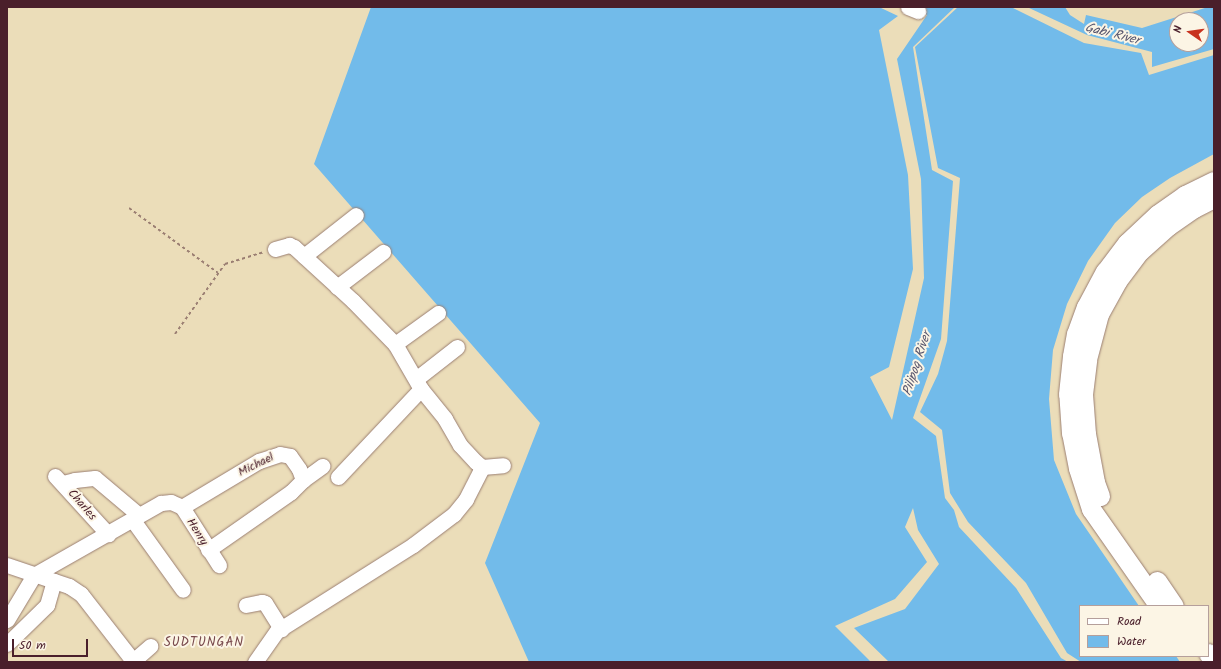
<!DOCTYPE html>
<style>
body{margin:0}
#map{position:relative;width:1221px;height:669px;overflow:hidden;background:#ebddb9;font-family:Kalam,sans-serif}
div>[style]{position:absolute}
.water>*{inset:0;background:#72bbea}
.path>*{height:2px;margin-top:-1px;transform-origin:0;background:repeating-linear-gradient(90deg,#9a7e72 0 3px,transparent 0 6px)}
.roads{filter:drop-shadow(0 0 1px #9a7e72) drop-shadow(0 0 1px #9a7e72)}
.minor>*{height:15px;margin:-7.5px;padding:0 7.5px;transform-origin:7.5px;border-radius:7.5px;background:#fff}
.major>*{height:19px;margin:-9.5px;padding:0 9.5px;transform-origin:9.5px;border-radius:9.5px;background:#fff}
span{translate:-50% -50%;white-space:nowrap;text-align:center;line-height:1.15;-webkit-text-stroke:4px #fcf5e5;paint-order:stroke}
.street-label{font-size:12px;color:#4a1f2b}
.water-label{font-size:13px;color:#58566e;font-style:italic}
.neighbourhood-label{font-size:13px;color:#78494c;letter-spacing:1px}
.frame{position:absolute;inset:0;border:8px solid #4a1f2b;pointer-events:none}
.legend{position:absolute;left:1079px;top:605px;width:130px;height:52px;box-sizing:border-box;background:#fcf5e5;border:1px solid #b59f9b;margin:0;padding:5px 7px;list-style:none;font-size:12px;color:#4a1f2b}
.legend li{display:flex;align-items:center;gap:8px;height:20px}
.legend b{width:20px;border:1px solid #b59f9b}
.north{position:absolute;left:1169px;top:12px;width:40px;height:40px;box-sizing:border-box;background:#fcf5e5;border:1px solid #b59f9b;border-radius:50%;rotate:283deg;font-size:11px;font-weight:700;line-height:16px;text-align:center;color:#4a1f2b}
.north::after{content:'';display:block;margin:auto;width:14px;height:18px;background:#c8321e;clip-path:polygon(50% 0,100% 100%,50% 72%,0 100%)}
.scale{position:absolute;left:12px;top:639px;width:76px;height:18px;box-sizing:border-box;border:2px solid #4a1f2b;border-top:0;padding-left:5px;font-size:12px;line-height:14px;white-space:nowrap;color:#4a1f2b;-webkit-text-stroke:3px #fcf5e5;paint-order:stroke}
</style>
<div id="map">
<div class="water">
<div style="clip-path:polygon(371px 7px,879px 7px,898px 16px,879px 30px,908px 175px,913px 269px,889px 367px,870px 377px,892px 420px,924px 278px,921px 179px,897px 59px,927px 15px,914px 7px,955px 7px,913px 47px,932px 170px,953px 181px,941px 339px,913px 418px,936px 436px,945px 498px,954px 510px,959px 527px,1016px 588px,1061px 658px,1068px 662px,889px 662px,854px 628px,905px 609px,939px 564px,918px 530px,913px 508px,905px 527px,927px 562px,895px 599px,835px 626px,871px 662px,529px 662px,485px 563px,540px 423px,314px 164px)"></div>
<div style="clip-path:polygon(958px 7px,1011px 7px,1084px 43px,1141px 53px,1149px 75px,1214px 55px,1214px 154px,1170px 178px,1142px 197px,1115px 223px,1088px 261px,1067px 304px,1053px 350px,1049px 399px,1054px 460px,1076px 514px,1139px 606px,1080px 606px,1080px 656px,1176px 656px,1180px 662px,1081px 662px,1067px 653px,1026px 583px,968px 522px,950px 493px,942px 430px,920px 412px,938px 374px,947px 341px,960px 178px,938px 168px,915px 47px)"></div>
<div style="clip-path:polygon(evenodd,1027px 7px,1065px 7px,1070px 15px,1084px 24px,1086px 15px,1142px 28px,1208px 7px,1214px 7px,1214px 49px,1152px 67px,1152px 52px,1087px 35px,1027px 7px,1177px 20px,1201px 20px,1201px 44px,1177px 44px,1177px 20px)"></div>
</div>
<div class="path">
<div style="left:129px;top:208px;width:110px;rotate:36.1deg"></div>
<div style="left:175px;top:334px;width:86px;rotate:-54.5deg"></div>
<div style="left:225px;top:264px;width:41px;rotate:-17.1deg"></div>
</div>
<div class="roads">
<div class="minor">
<div style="left:908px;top:7px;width:11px;rotate:22deg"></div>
<div style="left:275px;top:249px;width:15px;rotate:-16deg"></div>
<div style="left:289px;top:245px;width:5px;rotate:22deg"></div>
<div style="left:294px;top:247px;width:80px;rotate:42.5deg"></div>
<div style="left:353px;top:301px;width:60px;rotate:45.7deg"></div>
<div style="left:395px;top:344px;width:52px;rotate:60deg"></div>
<div style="left:421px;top:389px;width:38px;rotate:51deg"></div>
<div style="left:445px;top:419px;width:30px;rotate:60deg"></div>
<div style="left:460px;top:445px;width:23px;rotate:47deg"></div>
<div style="left:476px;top:462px;width:8px;rotate:40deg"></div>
<div style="left:482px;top:467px;width:21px;rotate:-5deg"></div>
<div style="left:304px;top:256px;width:66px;rotate:-38.3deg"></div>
<div style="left:337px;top:287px;width:58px;rotate:-37.3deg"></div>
<div style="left:395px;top:344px;width:53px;rotate:-35.8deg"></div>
<div style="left:416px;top:379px;width:52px;rotate:-38deg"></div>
<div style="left:55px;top:476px;width:79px;rotate:47.6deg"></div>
<div style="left:338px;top:477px;width:121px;rotate:-46.7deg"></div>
<div style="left:303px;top:480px;width:24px;rotate:-36deg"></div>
<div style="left:63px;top:483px;width:12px;rotate:-14deg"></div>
<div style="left:75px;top:480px;width:20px;rotate:-6deg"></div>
<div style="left:95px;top:478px;width:57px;rotate:40.1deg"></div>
<div style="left:182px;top:507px;width:90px;rotate:-30.9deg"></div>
<div style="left:259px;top:461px;width:22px;rotate:-18deg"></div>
<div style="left:280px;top:454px;width:10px;rotate:11deg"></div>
<div style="left:290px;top:456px;width:16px;rotate:55deg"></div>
<div style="left:299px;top:469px;width:12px;rotate:70deg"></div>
<div style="left:303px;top:480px;width:17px;rotate:135deg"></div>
<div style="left:291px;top:492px;width:101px;rotate:145.1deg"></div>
<div style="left:132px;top:519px;width:87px;rotate:54.3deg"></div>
<div style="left:7px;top:565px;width:65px;rotate:18.7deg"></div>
<div style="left:69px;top:586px;width:14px;rotate:34deg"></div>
<div style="left:81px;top:594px;width:86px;rotate:52.1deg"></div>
<div style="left:246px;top:605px;width:16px;rotate:-11deg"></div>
<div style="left:262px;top:602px;width:3px;rotate:18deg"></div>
<div style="left:265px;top:603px;width:31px;rotate:58deg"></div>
<div style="left:7px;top:620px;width:52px;rotate:-59deg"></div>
<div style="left:34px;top:575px;width:146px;rotate:-29.6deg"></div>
<div style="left:161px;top:503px;width:10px;rotate:-6deg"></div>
<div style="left:171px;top:502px;width:12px;rotate:24deg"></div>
<div style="left:182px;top:507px;width:69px;rotate:57.5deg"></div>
<div style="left:7px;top:644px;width:56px;rotate:-44.3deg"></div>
<div style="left:47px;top:605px;width:25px;rotate:-74deg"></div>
<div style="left:133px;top:661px;width:23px;rotate:-41deg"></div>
<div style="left:255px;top:662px;width:38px;rotate:-55deg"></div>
<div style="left:277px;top:631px;width:161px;rotate:-32.3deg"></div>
<div style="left:413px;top:545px;width:51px;rotate:-37.1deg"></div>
<div style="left:454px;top:514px;width:19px;rotate:-51deg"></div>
<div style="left:466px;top:499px;width:36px;rotate:-63deg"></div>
</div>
<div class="major">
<div style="left:1100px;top:496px;width:15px;rotate:-110deg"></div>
<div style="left:1095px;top:482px;width:49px;rotate:-100.6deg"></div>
<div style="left:1086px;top:434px;width:40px;rotate:-94.3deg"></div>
<div style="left:1083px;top:394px;width:35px;rotate:-83deg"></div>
<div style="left:1087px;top:359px;width:47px;rotate:-75.1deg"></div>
<div style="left:1099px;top:314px;width:38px;rotate:-61deg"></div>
<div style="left:1117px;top:281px;width:38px;rotate:-53deg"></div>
<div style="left:1140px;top:251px;width:38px;rotate:-42deg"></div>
<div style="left:1168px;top:226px;width:32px;rotate:-35deg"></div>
<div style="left:1194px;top:208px;width:22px;rotate:-27deg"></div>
<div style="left:1157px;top:581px;width:30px;rotate:56deg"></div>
<div style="left:1159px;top:606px;width:118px;rotate:-125deg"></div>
<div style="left:1091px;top:509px;width:43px;rotate:-107.6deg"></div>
<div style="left:1078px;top:468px;width:36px;rotate:-101deg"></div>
<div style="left:1071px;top:433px;width:39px;rotate:-94deg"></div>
<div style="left:1068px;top:394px;width:38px;rotate:-84deg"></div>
<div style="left:1072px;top:356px;width:22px;rotate:-80deg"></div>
<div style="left:1076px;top:334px;width:29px;rotate:-70deg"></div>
<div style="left:1086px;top:307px;width:40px;rotate:-62deg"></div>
<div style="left:1105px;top:272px;width:36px;rotate:-53deg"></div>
<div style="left:1127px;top:243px;width:42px;rotate:-43.1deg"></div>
<div style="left:1158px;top:214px;width:33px;rotate:-35deg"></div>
<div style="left:1185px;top:195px;width:32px;rotate:-26deg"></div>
<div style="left:1208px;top:653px;width:10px;rotate:53deg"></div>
</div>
</div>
<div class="street-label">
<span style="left:256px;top:465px;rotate:-26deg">Michael</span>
<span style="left:82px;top:505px;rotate:49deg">Charles</span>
<span style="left:197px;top:532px;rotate:58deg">Henry</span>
</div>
<div class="water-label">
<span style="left:1112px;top:35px;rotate:14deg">Gabi River</span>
<span style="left:918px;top:364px;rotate:-72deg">Pilipog River</span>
</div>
<div class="neighbourhood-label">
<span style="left:204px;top:643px">SUDTUNGAN</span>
</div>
<div class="frame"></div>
<ul class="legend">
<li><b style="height:5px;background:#fff"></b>Road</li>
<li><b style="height:11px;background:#72bbea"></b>Water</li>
</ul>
<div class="north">N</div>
<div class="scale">50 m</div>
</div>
